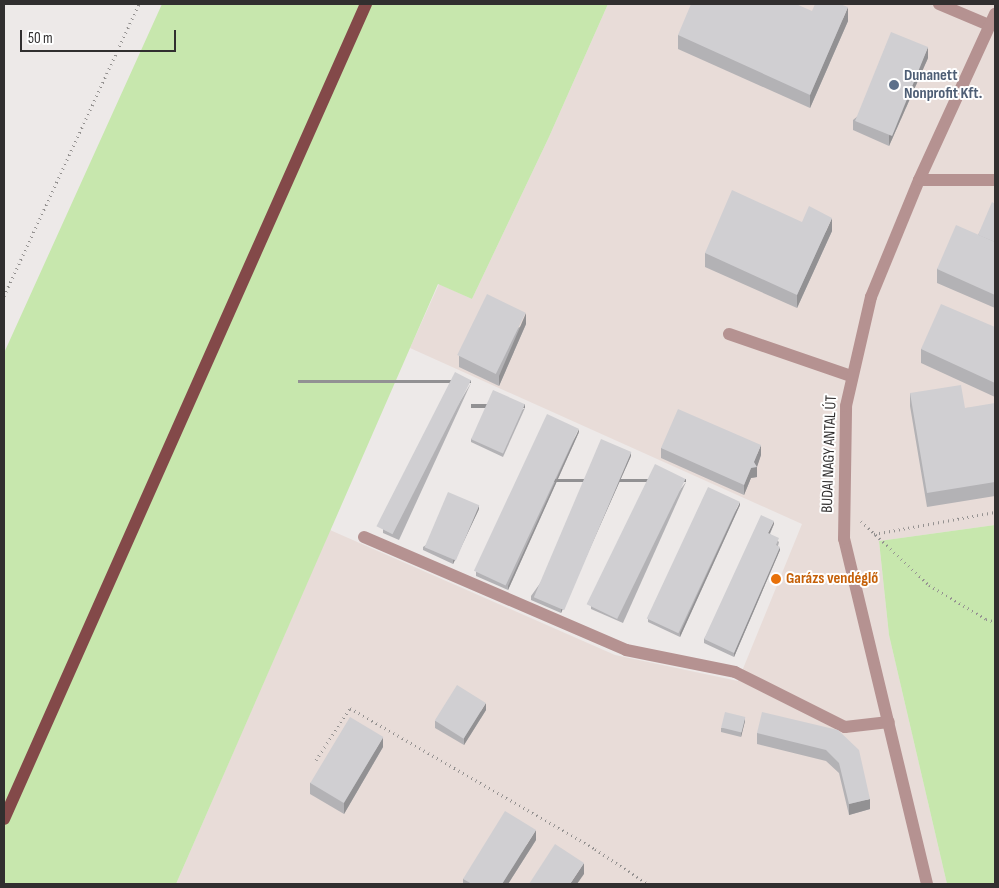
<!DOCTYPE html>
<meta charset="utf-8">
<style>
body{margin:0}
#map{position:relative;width:999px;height:888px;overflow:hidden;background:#ede9e8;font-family:"Sofia Sans Condensed",sans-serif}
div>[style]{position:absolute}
.built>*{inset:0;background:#e8dcd8}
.green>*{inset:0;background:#c7e7ad}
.path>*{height:3px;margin-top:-1.5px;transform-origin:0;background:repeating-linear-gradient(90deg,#959291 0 1px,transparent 0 5px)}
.minor>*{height:12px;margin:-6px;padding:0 6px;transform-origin:6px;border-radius:6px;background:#b59291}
.major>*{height:12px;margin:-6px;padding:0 6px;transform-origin:6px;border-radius:6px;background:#834949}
.wall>*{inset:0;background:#b3b2b5}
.shaded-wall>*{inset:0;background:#929193;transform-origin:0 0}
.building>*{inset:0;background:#d0cfd2;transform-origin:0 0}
.dots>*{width:14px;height:14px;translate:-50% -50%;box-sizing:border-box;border:2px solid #fff;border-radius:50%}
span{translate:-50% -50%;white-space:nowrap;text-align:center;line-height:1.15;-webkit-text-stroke:4px #fff;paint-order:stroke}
.service-label{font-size:16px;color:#4e5e75;font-weight:700}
.left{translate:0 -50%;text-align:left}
.street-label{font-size:16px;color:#312f2f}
.food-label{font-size:16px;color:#c56008;font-weight:700}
.frame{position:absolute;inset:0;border:5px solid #312f2f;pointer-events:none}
.scale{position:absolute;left:20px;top:30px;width:156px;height:22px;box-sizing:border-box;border:2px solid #312f2f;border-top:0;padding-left:6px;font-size:15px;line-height:18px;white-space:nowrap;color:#312f2f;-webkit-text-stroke:4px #fff;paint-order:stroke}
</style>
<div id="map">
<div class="built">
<div style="clip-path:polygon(608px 4px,995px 4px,995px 525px,879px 541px,889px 635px,947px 884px,176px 884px,330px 530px,615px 655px,738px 681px,802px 524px,410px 348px,439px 284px,472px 299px,549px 137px)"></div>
</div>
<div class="green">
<div style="clip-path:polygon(162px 4px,608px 4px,549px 137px,472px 299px,438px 284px,176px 884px,4px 884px,4px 353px)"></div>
<div style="clip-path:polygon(995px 525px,995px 884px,947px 884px,889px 635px,879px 541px)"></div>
</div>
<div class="path">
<div style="left:4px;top:296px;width:322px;rotate:-65.2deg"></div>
<div style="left:861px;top:521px;width:93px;rotate:43.3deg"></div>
<div style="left:929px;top:585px;width:66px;rotate:30.8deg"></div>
<div style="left:986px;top:619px;width:9px;rotate:18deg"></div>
<div style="left:874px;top:534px;width:123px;rotate:-10.3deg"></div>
<div style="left:316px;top:760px;width:62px;rotate:-56.8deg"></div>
<div style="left:350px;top:708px;width:283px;rotate:29.9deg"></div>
<div style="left:595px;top:849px;width:64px;rotate:33.4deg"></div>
</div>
<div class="minor">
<div style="left:939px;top:4px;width:54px;rotate:22.8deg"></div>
<div style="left:919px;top:180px;width:76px"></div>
<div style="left:729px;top:334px;width:129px;rotate:19deg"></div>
<div style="left:364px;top:537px;width:285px;rotate:23.3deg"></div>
<div style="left:626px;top:650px;width:111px;rotate:11.4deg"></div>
<div style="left:735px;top:672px;width:123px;rotate:26.6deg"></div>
<div style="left:845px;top:727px;width:44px;rotate:-6.5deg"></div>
<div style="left:927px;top:884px;width:355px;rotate:-103.5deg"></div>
<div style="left:844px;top:539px;width:133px;rotate:-89.1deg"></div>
<div style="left:846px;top:406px;width:112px;rotate:-77.1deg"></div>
<div style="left:871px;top:297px;width:126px;rotate:-67.7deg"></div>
<div style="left:919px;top:180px;width:183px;rotate:-65.4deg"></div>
</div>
<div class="major">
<div style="left:4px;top:819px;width:892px;rotate:-66.05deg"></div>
</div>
<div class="wall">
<div style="clip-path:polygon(812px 11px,848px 21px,810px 108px,678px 49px,678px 35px)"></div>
<div style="clip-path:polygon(928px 58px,889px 146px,853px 130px,853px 120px)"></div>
<div style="clip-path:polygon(995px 204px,995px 308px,937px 283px,937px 269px,978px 235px)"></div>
<div style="clip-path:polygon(832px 231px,797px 308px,705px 267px,705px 253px)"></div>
<div style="clip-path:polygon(526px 324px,499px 386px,459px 367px,459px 356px)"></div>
<div style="clip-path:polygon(995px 327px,995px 397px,921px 363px,921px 349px)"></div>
<div style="clip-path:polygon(471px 383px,399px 540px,383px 533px,383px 529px)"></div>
<div style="clip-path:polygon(910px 393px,965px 408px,995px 407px,995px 496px,927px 507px,910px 406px)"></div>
<div style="clip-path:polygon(525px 408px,503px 457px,471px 442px,471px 439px)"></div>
<div style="clip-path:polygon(579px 432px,508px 590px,476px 576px,476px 572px)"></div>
<div style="clip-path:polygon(661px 448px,761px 455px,757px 466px,757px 477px,751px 478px,744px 495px,661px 458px)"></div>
<div style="clip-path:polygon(631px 456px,561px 613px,531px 600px,531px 596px)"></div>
<div style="clip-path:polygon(686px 482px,623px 623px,591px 609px,591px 606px)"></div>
<div style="clip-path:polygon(740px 505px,680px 637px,648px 622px,648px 619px)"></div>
<div style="clip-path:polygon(479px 509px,453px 564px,423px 550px,423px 547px)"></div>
<div style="clip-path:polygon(774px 524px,770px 534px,779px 542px,778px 546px,780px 550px,734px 657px,704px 643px,704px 639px)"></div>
<div style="clip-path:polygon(486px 710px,464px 745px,435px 728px,435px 721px)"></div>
<div style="clip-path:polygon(745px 721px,741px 737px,721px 732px,721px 728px)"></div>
<div style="clip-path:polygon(838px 730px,870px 809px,849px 815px,839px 773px,826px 761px,757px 744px,757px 733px)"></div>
<div style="clip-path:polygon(383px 747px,344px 814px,310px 794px,310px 783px)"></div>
<div style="clip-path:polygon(536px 840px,508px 884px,463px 884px,463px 879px)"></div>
</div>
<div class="shaded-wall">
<div style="clip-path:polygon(848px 7px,848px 21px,810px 108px,810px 95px)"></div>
<div style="clip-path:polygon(928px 47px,928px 58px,889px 146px,889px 136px)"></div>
<div style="clip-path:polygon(832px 218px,832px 231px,797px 308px,797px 295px)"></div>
<div style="clip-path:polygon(526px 313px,526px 324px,499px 386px,499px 376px)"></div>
<div style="left:471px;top:380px;width:3px;height:173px;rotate:90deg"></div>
<div style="left:525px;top:404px;width:4px;height:54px;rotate:90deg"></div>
<div style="clip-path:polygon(579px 429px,579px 432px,508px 590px,508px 586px)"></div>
<div style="clip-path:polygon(761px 445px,761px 455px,757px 467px,757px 477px,751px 478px,744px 495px,744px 485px)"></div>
<div style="clip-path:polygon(631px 452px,631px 456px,561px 613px,561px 610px)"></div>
<div style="left:686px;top:479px;width:3px;height:154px;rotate:90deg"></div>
<div style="clip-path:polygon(740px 502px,740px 505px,680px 637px,680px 633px)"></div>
<div style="clip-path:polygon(479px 505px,479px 509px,453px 564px,453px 561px)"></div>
<div style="clip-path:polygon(774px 521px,774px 524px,768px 537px,768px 533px)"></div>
<div style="clip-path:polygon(780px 547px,780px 550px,734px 657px,734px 653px)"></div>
<div style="clip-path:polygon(486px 703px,486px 710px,464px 745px,464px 738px)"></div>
<div style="clip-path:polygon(745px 717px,745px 721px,741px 737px,741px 733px)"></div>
<div style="clip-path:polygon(383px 737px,383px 747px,344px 814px,344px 803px)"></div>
<div style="clip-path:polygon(870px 799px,870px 809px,849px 815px,849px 804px)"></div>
<div style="clip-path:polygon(536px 830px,536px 840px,508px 884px,502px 884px)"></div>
<div style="clip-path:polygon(584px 863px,584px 874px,577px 884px,570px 884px)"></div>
</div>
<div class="building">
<div style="clip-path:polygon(691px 4px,796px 4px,812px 11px,815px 4px,840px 4px,848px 7px,810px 95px,678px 35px)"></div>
<div style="left:891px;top:32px;width:40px;height:96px;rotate:22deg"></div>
<div style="clip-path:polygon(732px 190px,802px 222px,809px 206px,832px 218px,797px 295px,705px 253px)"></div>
<div style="clip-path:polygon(992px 202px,995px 204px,995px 242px,978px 235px)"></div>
<div style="clip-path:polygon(956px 225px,995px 242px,995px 295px,937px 269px)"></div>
<div style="left:487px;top:294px;width:43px;height:68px;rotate:26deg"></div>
<div style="clip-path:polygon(941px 304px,995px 327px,995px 383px,921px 349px)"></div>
<div style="left:455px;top:372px;width:18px;height:173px;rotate:27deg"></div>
<div style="clip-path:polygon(961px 385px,965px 408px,995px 403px,995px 482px,927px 493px,910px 393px)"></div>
<div style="left:493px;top:390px;width:35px;height:54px;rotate:24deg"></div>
<div style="clip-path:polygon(678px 409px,761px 445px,754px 462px,757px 467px,751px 468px,744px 485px,661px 448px)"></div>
<div style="left:547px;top:414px;width:35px;height:173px;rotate:25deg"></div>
<div style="left:601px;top:439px;width:33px;height:172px;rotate:23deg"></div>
<div style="left:655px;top:464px;width:34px;height:156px;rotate:26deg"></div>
<div style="left:708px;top:487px;width:35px;height:145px;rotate:25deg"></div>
<div style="left:448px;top:492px;width:34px;height:60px;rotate:23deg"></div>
<div style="clip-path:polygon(761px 515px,774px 521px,768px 533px,779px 538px,776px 545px,780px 547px,734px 653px,704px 639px)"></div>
<div style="left:457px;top:685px;width:34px;height:42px;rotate:32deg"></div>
<div style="left:725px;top:712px;width:21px;height:16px;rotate:14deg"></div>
<div style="clip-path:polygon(762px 712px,838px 730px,859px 750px,870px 799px,849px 804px,839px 763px,826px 750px,757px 733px)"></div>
<div style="left:350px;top:717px;width:39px;height:77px;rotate:31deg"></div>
<div style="clip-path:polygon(505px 811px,536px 830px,502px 884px,472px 884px,463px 879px)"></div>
<div style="clip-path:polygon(555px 844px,584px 863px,570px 884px,529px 884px)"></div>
</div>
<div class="dots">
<div style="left:894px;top:85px;background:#5c6f8a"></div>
<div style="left:776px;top:579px;background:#e8710a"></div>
</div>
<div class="service-label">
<span class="left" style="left:904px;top:85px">Dunanett<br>Nonprofit Kft.</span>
</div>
<div class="street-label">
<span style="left:830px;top:454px;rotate:-88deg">BUDAI NAGY ANTAL ÚT</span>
</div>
<div class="food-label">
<span class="left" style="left:786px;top:579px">Garázs vendéglő</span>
</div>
<div class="frame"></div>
<div class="scale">50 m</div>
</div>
